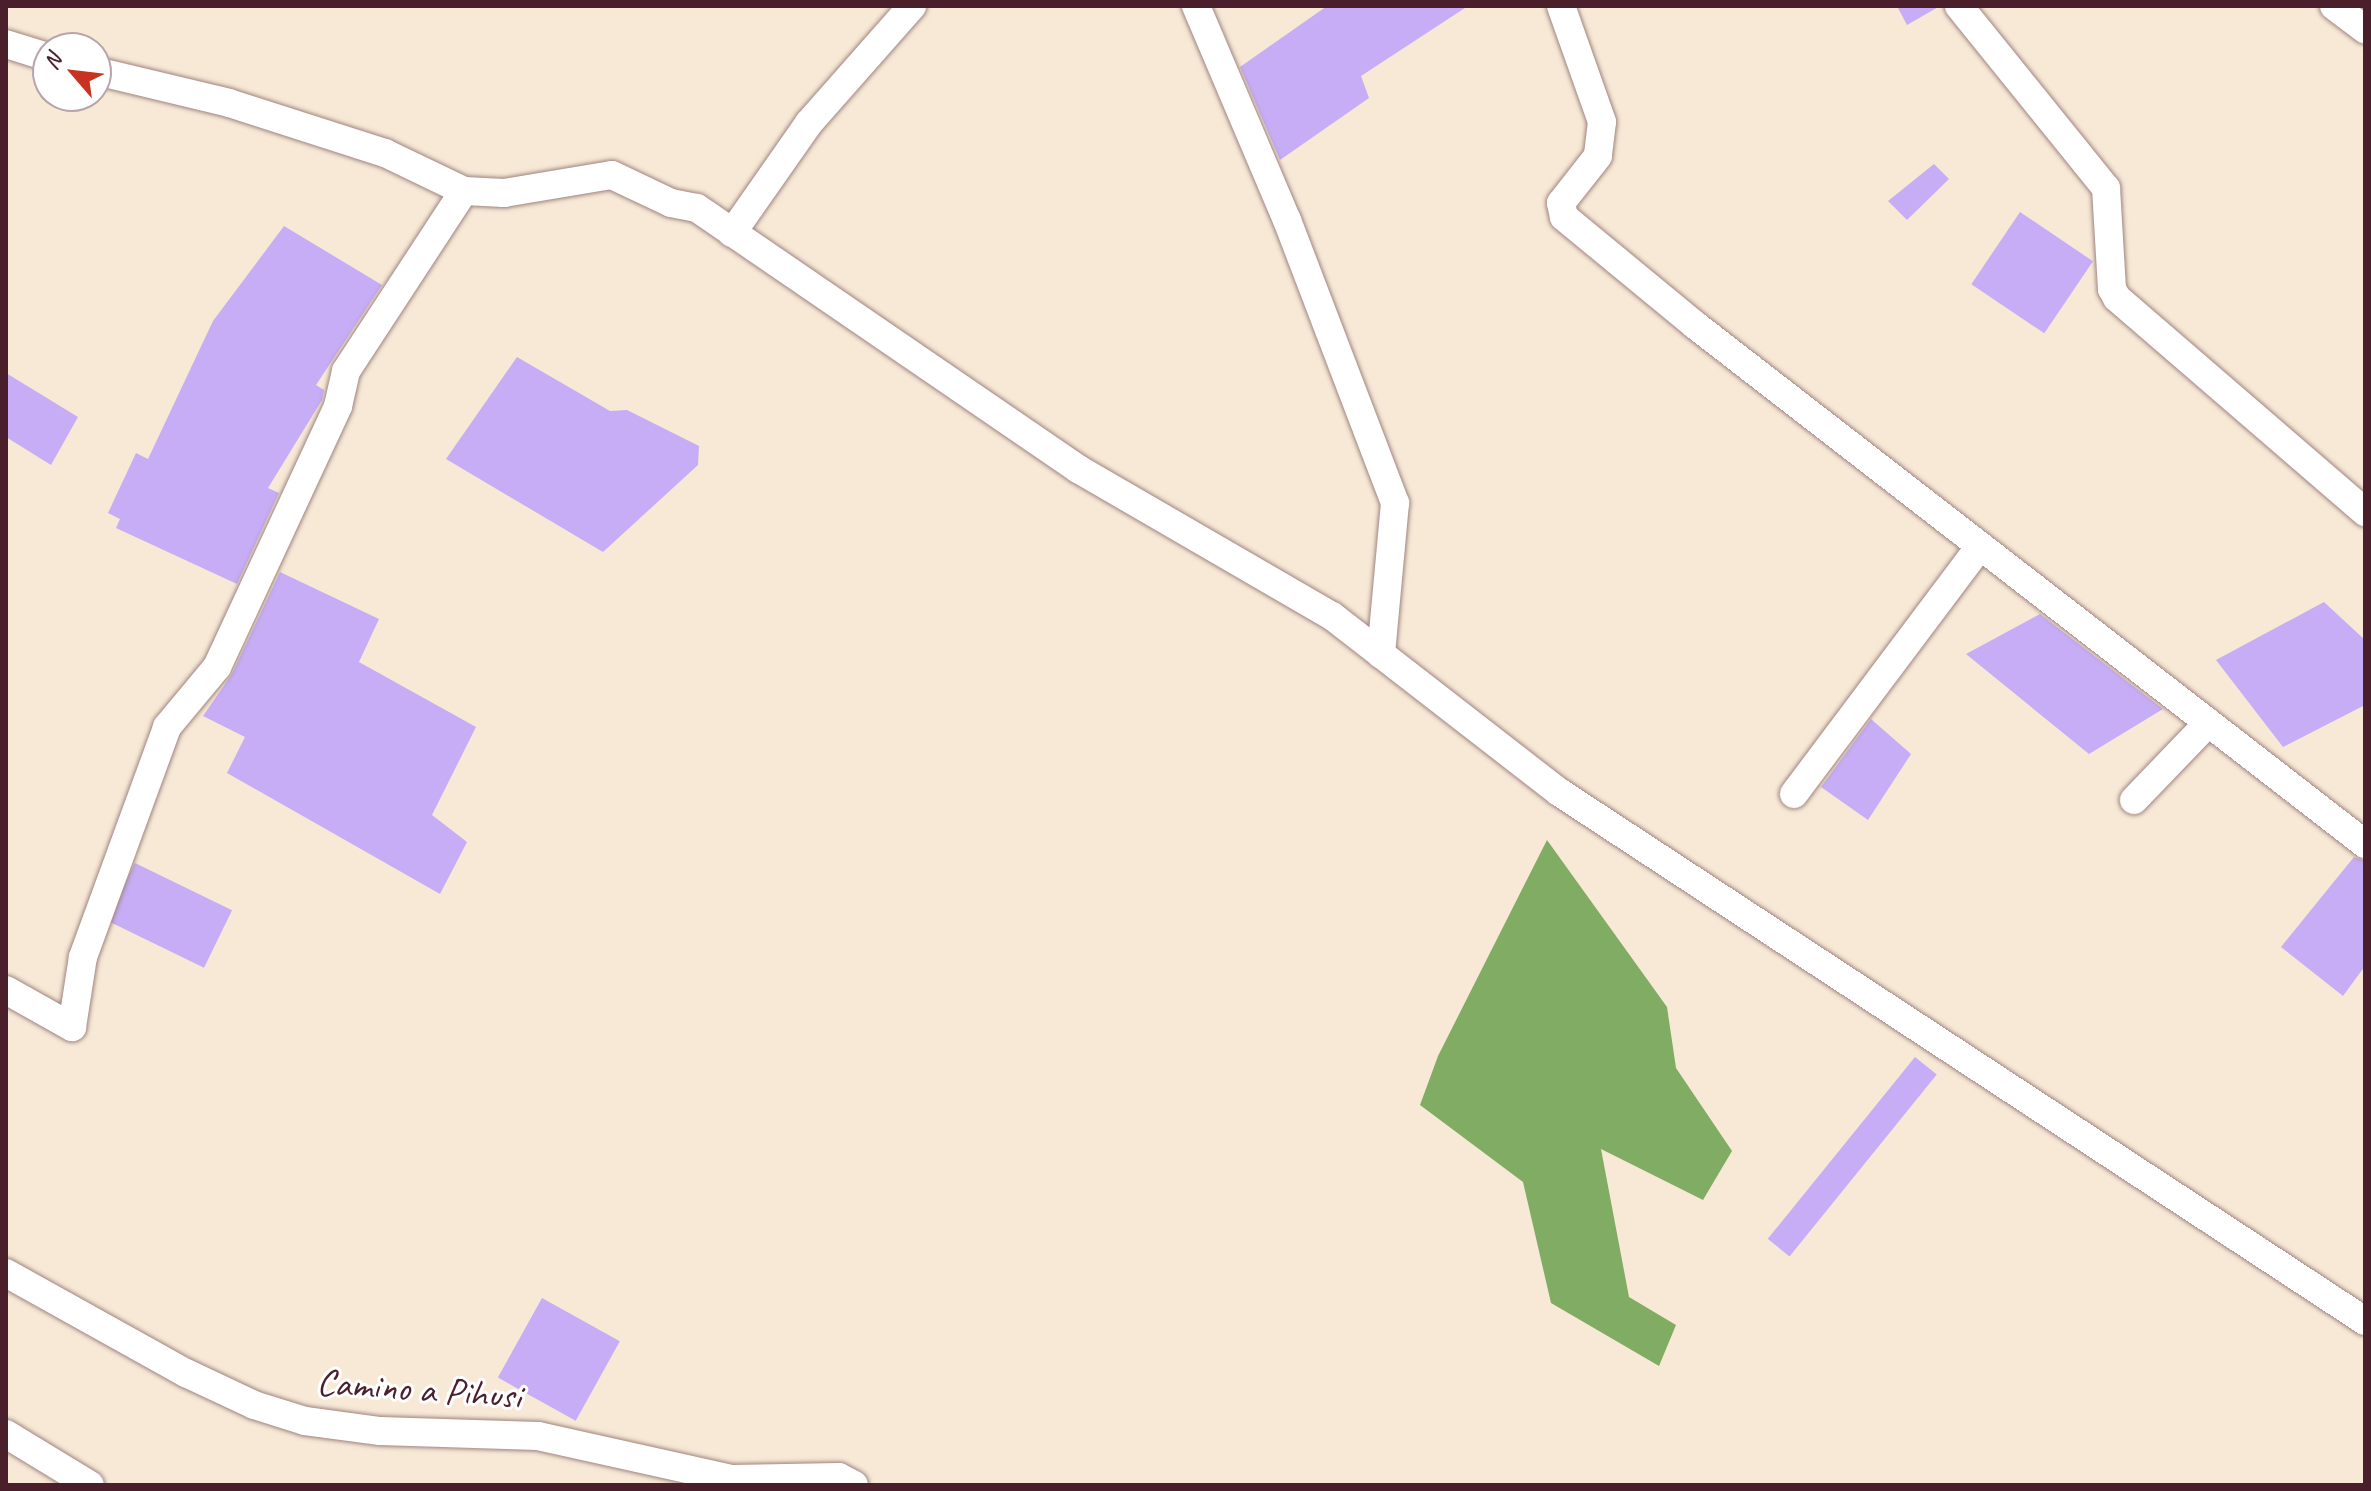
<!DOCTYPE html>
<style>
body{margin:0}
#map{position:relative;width:2371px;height:1491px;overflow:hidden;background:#f7e9d6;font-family:Caveat,sans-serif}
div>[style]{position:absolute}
.forest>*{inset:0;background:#80ac64}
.building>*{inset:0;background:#c6adf5;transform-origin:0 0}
.roads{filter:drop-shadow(0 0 2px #a08480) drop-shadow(0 0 2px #a08480)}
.minor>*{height:28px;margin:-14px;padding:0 14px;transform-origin:14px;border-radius:14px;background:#fff}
span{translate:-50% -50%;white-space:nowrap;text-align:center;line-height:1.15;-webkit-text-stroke:6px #fff;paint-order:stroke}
.street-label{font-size:38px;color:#4a1f2b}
.frame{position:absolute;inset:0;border:8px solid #4a1f2b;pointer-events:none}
.north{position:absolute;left:32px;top:32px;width:80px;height:80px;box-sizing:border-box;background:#fff;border:2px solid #b7a5aa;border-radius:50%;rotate:298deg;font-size:22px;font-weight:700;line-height:32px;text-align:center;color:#4a1f2b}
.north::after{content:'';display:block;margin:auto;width:28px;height:36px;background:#c8321e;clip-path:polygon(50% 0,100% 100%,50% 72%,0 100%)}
</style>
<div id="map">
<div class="forest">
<div style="clip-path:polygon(1547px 840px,1667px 1007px,1676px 1068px,1732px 1151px,1703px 1200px,1601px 1149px,1629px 1297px,1676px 1325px,1659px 1366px,1551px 1303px,1523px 1182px,1420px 1105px,1438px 1056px)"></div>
</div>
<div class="building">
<div style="clip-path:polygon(1327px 6px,1468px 6px,1361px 76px,1369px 98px,1280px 160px,1240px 67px)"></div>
<div style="clip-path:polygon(1897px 6px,1940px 6px,1907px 25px)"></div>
<div style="clip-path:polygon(1934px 164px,1949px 179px,1907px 220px,1888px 201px)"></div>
<div style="left:2020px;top:212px;width:88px;height:87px;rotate:34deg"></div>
<div style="clip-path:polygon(284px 226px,382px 285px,316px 385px,324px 390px,322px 400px,268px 488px,279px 493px,237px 584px,116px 528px,120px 519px,108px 513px,136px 453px,148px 459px,213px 321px)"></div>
<div style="clip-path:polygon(517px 357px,610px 411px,627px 410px,699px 446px,698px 465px,603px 552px,446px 459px)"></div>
<div style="clip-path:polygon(6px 373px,78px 417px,51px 465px,6px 437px)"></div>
<div style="clip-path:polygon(280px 572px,379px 619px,359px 662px,476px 727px,432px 815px,467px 842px,440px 894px,227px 773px,245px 737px,203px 716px,232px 674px)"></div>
<div style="clip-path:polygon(2324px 602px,2365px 640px,2365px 705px,2283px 747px,2216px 660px)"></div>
<div style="clip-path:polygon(2040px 614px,2163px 709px,2089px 754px,1966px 654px)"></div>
<div style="clip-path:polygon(1871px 719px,1911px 754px,1868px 820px,1821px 787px)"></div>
<div style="clip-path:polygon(2354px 857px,2365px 861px,2365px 966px,2343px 996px,2281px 947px)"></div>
<div style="left:135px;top:863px;width:108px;height:64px;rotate:26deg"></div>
<div style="left:1915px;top:1057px;width:28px;height:234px;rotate:39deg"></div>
<div style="left:542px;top:1298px;width:89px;height:91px;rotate:29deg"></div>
</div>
<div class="roads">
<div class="minor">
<div style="left:1196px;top:6px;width:233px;rotate:67deg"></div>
<div style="left:1287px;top:220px;width:303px;rotate:69.1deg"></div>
<div style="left:1395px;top:503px;width:152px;rotate:95.3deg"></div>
<div style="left:1561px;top:6px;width:123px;rotate:70.5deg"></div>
<div style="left:1602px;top:122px;width:34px;rotate:97deg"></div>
<div style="left:1598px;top:156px;width:60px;rotate:128.2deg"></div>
<div style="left:1561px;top:203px;width:14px;rotate:78deg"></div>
<div style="left:1564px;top:217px;width:170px;rotate:39.5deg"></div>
<div style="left:1695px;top:325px;width:848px;rotate:37.76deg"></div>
<div style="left:1959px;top:6px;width:234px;rotate:51.1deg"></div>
<div style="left:2106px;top:188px;width:101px;rotate:86.6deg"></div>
<div style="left:2112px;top:289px;width:10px;rotate:61deg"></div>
<div style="left:2117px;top:298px;width:328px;rotate:40.8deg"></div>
<div style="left:2334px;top:6px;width:39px;rotate:37deg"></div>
<div style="left:6px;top:44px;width:44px;rotate:17.2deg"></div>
<div style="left:96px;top:71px;width:137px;rotate:13.5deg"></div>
<div style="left:229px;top:103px;width:164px;rotate:17.8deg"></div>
<div style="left:385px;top:153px;width:88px;rotate:25.7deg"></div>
<div style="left:464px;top:191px;width:40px;rotate:2.9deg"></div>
<div style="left:504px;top:193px;width:109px;rotate:-9.5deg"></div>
<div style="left:612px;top:175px;width:65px;rotate:25.4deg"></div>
<div style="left:671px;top:203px;width:26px;rotate:11deg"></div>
<div style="left:697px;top:208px;width:462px;rotate:34.4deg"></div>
<div style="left:1078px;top:469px;width:293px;rotate:30.1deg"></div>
<div style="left:1332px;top:616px;width:287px;rotate:37.8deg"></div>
<div style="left:1559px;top:792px;width:964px;rotate:33.28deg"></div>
<div style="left:732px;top:233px;width:134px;rotate:-55deg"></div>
<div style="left:809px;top:123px;width:156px;rotate:-48.6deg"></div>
<div style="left:1794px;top:794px;width:310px;rotate:-53.1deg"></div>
<div style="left:2134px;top:800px;width:107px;rotate:-46.1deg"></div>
<div style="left:6px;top:990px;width:76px;rotate:29.3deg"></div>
<div style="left:72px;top:1027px;width:71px;rotate:-81.1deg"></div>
<div style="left:83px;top:957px;width:245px;rotate:-69.9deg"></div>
<div style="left:167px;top:727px;width:78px;rotate:-50.2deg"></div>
<div style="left:217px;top:667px;width:288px;rotate:-65.1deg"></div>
<div style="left:338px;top:406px;width:36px;rotate:-77deg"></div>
<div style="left:346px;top:371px;width:215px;rotate:-56.8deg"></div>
<div style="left:6px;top:1273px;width:206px;rotate:29.1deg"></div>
<div style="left:186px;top:1373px;width:75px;rotate:25.2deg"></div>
<div style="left:254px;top:1405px;width:53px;rotate:17.4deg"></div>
<div style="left:305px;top:1421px;width:76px;rotate:7.6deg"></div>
<div style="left:380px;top:1431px;width:158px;rotate:1.8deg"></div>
<div style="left:538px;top:1436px;width:199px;rotate:12.5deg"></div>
<div style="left:732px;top:1479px;width:107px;rotate:-1.1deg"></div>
<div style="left:839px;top:1477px;width:17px;rotate:28deg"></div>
<div style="left:6px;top:1434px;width:98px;rotate:31.3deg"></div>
</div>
</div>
<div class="street-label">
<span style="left:419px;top:1389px;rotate:4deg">Camino a Pihusi</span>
</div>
<div class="frame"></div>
<div class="north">N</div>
</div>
